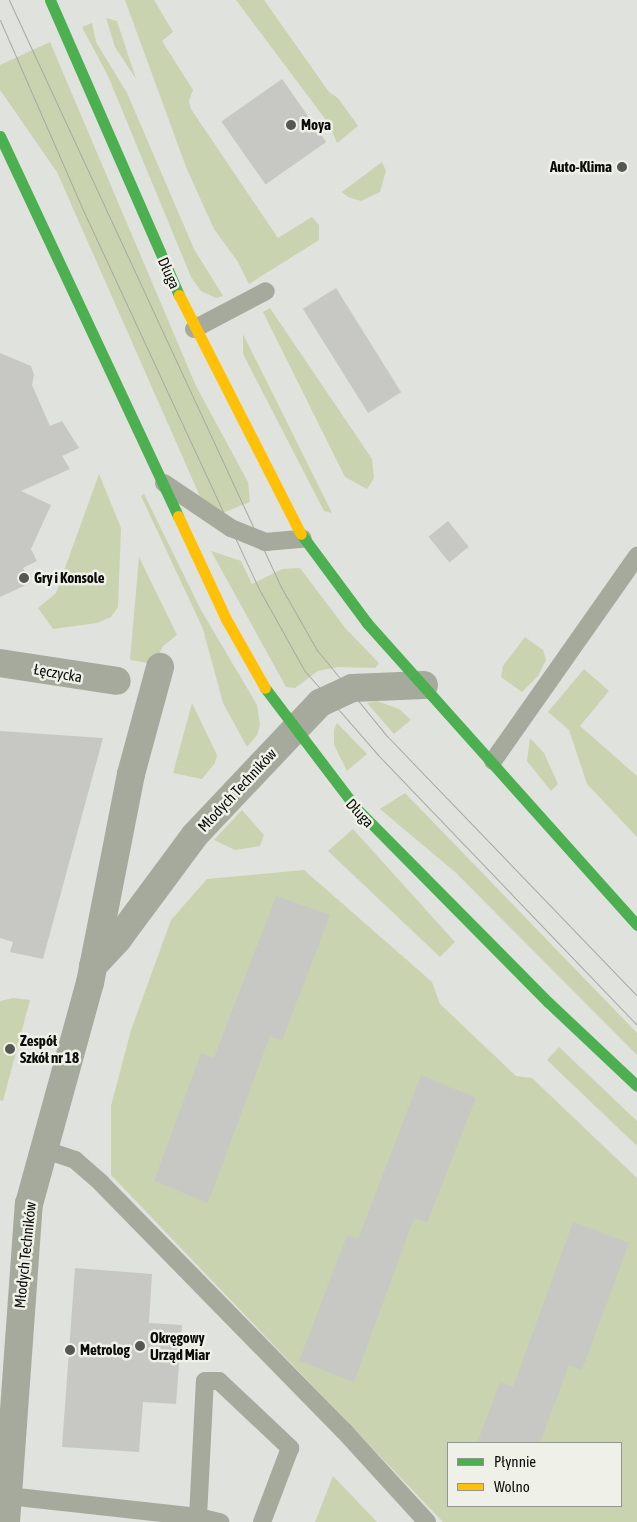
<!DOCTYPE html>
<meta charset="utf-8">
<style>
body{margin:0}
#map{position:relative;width:637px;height:1522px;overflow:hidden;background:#e0e2dd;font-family:"Asap Condensed",sans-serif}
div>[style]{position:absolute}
.green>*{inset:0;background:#cad3af}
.building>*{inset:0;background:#c7c8c4;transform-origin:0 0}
.lane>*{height:18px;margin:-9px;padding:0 9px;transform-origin:9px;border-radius:9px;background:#a6aa9d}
.street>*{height:28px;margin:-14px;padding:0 14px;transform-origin:14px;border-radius:14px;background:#a6aa9d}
.fast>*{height:11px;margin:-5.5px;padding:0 5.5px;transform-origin:5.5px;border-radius:5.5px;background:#4caf50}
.slow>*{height:11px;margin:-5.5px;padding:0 5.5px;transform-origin:5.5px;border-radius:5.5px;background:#ffc107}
.tram>*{height:1px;margin:-0.5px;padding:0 0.5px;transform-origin:0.5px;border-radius:0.5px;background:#a7aaa2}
.dots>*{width:14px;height:14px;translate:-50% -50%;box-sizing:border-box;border:2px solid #eff1e8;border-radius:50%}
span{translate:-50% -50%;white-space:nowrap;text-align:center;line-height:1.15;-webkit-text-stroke:5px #eff1e8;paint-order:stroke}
.poi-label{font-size:15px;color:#0b0c09;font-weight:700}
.left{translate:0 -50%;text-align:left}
.right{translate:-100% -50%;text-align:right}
.street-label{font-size:15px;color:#0b0c09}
.legend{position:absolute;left:447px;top:1442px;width:175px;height:65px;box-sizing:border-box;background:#eff1e8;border:1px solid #94958f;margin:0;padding:6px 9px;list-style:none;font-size:15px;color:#0b0c09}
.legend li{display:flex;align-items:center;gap:10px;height:25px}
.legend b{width:25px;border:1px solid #94958f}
</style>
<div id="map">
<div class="green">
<div style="clip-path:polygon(125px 0,154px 0,173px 32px,162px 41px,193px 90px,189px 101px,191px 109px,278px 238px,312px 217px,319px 225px,319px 240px,249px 284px,238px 262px,214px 229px,186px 167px)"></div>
<div style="clip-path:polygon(236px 0,264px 0,329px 92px,338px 98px,358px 126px,337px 143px,329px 124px)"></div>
<div style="clip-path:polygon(106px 18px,117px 21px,136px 79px,115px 47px)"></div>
<div style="clip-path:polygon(92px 23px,96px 42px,127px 93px,194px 249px,223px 296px,216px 298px,201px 291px,191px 277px,108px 76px,82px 27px)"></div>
<div style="clip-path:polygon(50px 42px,196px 386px,248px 482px,250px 502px,220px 514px,202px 501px,57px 172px,0 90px,0 65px)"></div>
<div style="clip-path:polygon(382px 162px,386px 171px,380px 192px,361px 201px,348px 197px,342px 192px)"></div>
<div style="clip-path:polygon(270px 308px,372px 459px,374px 478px,367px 489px,345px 477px,263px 312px)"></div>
<div style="clip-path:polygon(243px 334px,332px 513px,324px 511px,243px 354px)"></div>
<div style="clip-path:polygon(99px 474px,121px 528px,118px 607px,111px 617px,97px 623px,53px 629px,38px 608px,56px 593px)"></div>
<div style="clip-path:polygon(144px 494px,201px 610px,257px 705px,260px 725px,257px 735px,247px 747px,223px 703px,203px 629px,141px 496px)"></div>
<div style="clip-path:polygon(211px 551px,241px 561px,252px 584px,282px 569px,300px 568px,346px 629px,379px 663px,375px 668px,338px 667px,318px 671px,295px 688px,286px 687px)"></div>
<div style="clip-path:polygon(139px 557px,177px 635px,163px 646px,154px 664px,130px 660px)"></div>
<div style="clip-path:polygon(525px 637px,543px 650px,546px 660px,538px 676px,522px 692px,501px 677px,503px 666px)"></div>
<div style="clip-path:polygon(584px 669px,609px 691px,580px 726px,637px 776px,637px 837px,587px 784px,569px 730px,548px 712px)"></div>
<div style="clip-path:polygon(377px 701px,399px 709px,411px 720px,394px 734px,367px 703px)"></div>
<div style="clip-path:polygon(192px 703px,217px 755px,215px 763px,202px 779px,173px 773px)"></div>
<div style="clip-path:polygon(337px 723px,367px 754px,347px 771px,334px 745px,334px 730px)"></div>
<div style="clip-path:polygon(530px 738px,544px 753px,558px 784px,551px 791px,527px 761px)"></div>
<div style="clip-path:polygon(405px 793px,637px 1033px,637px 1055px,455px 872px,380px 809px)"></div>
<div style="clip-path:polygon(242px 810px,264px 835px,260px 846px,235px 850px,214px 840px)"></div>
<div style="clip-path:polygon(353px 829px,455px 942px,440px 957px,328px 851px)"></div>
<div style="clip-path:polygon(evenodd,304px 870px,432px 982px,440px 1004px,516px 1076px,532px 1078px,637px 1178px,637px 1522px,443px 1522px,111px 1175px,111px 1106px,131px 1030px,171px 920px,207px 879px,304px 870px,448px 1443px,621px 1443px,621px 1506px,448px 1506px,448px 1443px)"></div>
<div style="clip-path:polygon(13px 998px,30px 1000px,3px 1101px,0 1100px,0 1001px)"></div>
<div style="clip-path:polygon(559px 1047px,637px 1121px,637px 1146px,547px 1060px)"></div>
<div style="clip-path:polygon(333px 1476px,377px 1522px,315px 1522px)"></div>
</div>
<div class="building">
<div style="left:282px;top:79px;width:77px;height:74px;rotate:55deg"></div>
<div style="left:336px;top:288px;width:123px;height:39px;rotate:58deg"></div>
<div style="clip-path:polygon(0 353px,31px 366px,34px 375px,32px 385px,50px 426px,62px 421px,79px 448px,62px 456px,70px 469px,21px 491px,51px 505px,31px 549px,37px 561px,23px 568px,30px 583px,0 597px)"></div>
<div style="left:448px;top:521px;width:33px;height:25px;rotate:51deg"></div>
<div style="clip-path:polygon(0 731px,103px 738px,43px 959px,10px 952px,13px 942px,0 938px)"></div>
<div style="clip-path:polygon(276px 896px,330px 915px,282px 1041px,270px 1036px,208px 1203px,154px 1181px,201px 1053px,214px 1058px)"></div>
<div style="clip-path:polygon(421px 1075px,476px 1098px,427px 1223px,414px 1218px,354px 1382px,299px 1361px,347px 1235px,358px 1239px)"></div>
<div style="clip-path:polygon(573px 1222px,629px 1243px,582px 1370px,569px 1365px,540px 1443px,477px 1443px,500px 1382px,513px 1387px)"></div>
<div style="clip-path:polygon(75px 1268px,152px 1274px,149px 1323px,182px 1325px,176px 1404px,143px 1402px,139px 1452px,62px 1447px)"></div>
</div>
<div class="lane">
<div style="left:194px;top:329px;width:81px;rotate:-27.8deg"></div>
<div style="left:164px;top:483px;width:81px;rotate:33.9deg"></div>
<div style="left:231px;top:528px;width:37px;rotate:22deg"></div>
<div style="left:265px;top:542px;width:38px;rotate:-5deg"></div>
<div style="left:493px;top:761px;width:251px;rotate:-54.9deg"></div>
<div style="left:43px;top:1149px;width:34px;rotate:19deg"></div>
<div style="left:75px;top:1160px;width:35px;rotate:41deg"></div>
<div style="left:101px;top:1183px;width:347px;rotate:45.6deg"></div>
<div style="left:344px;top:1431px;width:123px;rotate:47.6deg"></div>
<div style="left:8px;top:1496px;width:191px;rotate:6.3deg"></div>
<div style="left:198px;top:1517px;width:23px;rotate:13deg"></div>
<div style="left:198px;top:1517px;width:136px;rotate:-87.1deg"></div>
<div style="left:205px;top:1381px;width:14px"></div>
<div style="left:219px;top:1381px;width:98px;rotate:43.3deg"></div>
<div style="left:290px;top:1448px;width:79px;rotate:110.7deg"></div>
</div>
<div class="street">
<div style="left:0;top:663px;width:118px;rotate:8.7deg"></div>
<div style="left:93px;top:966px;width:37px;rotate:-47deg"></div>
<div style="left:118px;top:939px;width:129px;rotate:-53.5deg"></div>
<div style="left:195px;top:835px;width:182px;rotate:-46.6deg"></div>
<div style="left:320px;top:703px;width:35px;rotate:-25deg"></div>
<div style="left:352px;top:688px;width:72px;rotate:-2.4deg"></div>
<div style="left:6px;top:1522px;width:319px;rotate:-85.9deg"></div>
<div style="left:29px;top:1204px;width:229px;rotate:-74.6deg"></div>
<div style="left:90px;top:983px;width:213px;rotate:-78.9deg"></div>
<div style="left:131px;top:774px;width:111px;rotate:-74.8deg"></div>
</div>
<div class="fast">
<div style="left:50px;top:0;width:322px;rotate:66.4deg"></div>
<div style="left:0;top:136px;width:420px;rotate:64.9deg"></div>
<div style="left:301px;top:534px;width:111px;rotate:53.4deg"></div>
<div style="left:367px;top:623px;width:405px;rotate:48.2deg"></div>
<div style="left:265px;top:688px;width:151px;rotate:52.8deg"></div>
<div style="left:356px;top:808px;width:273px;rotate:45.3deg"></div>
<div style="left:548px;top:1002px;width:122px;rotate:43.3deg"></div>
</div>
<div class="slow">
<div style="left:179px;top:295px;width:268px;rotate:63deg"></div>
<div style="left:178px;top:516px;width:114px;rotate:65deg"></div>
<div style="left:226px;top:619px;width:79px;rotate:60.5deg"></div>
</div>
<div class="tram">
<div style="left:9px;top:0;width:647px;rotate:65.14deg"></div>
<div style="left:281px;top:587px;width:73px;rotate:60.3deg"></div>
<div style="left:317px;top:650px;width:111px;rotate:50.9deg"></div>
<div style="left:387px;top:736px;width:361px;rotate:46.1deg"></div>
<div style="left:0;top:20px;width:207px;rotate:66.4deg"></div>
<div style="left:83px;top:210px;width:418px;rotate:65.1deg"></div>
<div style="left:259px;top:589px;width:93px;rotate:60.9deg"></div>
<div style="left:304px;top:670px;width:114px;rotate:48.9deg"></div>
<div style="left:379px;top:756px;width:373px;rotate:46.2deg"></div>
</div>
<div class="dots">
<div style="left:291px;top:125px;background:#565753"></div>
<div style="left:622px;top:167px;background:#565753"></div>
<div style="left:24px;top:578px;background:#565753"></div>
<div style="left:10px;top:1049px;background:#565753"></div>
<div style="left:140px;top:1346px;background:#565753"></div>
<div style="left:70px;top:1350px;background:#565753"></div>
</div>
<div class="poi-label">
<span class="left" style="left:301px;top:125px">Moya</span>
<span class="right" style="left:612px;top:167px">Auto-Klima</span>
<span class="left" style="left:34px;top:578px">Gry i Konsole</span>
<span class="left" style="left:20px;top:1049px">Zespół<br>Szkół nr 18</span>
<span class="left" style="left:150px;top:1346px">Okręgowy<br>Urząd Miar</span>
<span class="left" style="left:80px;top:1350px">Metrolog</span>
</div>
<div class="street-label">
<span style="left:169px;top:273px;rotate:66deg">Długa</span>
<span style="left:58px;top:673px;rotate:10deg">Łęczycka</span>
<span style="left:237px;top:790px;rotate:-47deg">Młodych Techników</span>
<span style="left:360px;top:813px;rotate:47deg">Długa</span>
<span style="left:25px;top:1255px;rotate:-84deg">Młodych Techników</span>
</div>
<ul class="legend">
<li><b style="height:6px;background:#4caf50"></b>Płynnie</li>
<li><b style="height:6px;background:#ffc107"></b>Wolno</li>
</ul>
</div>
